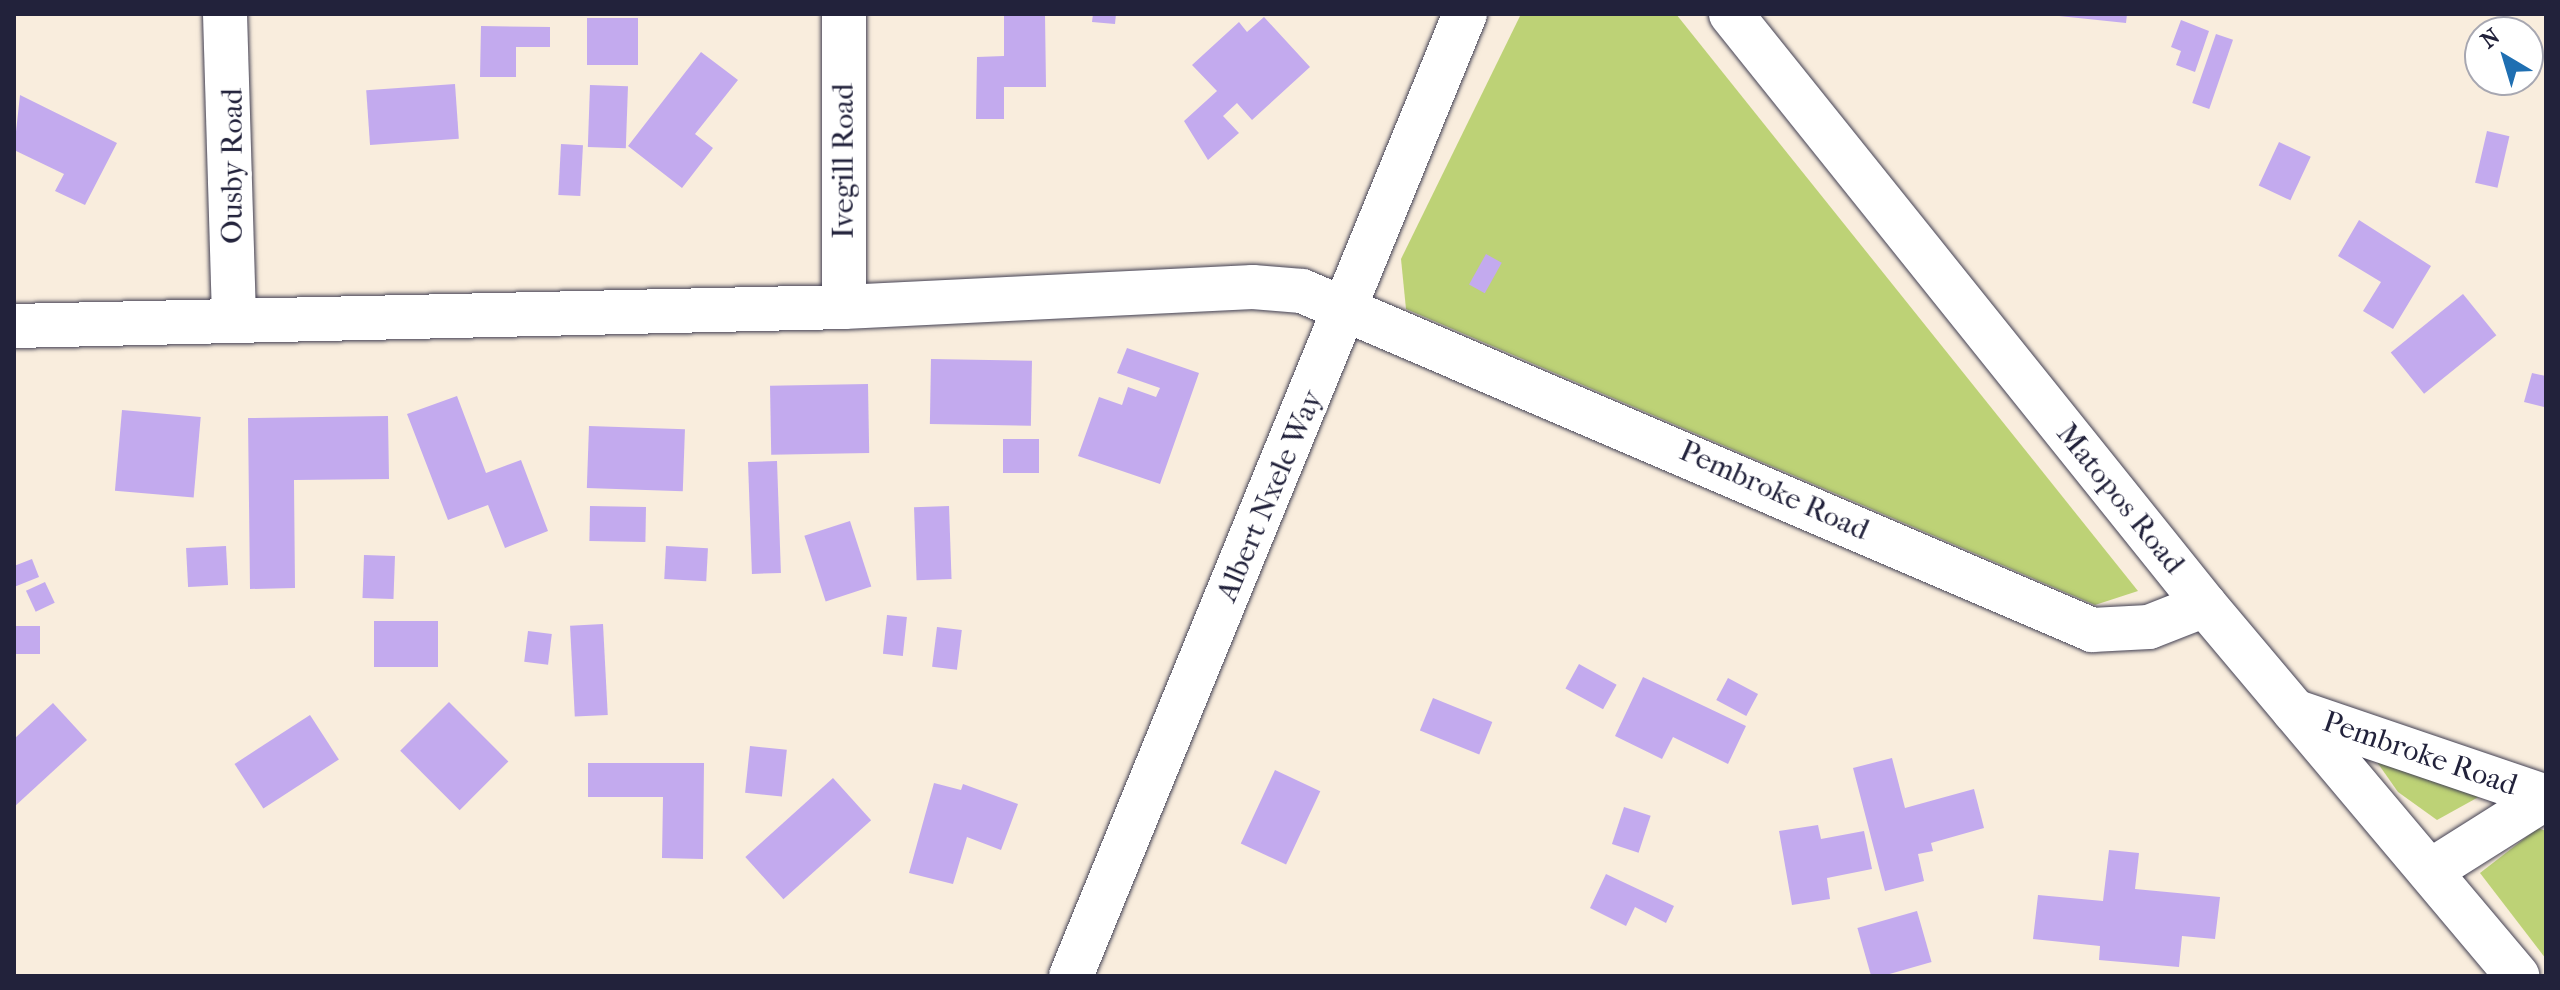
<!DOCTYPE html>
<style>
body{margin:0}
#map{position:relative;width:2560px;height:990px;overflow:hidden;background:#f9eddd;font-family:"IM FELL French Canon",serif}
div>[style]{position:absolute}
.green>*{inset:0;background:#bdd276}
.building>*{inset:0;background:#c3aaee;transform-origin:0 0}
.roads{filter:drop-shadow(0 0 2px #424053) drop-shadow(0 0 2px #424053)}
.minor>*{height:44px;margin:-22px;padding:0 22px;transform-origin:22px;border-radius:22px;background:#fff}
.major>*{height:44px;margin:-22px;padding:0 22px;transform-origin:22px;border-radius:22px;background:#fff}
span{translate:-50% -50%;white-space:nowrap;text-align:center;line-height:1.15;-webkit-text-stroke:8px #fff;paint-order:stroke}
.street-label{font-size:30px;color:#22223b}
.frame{position:absolute;inset:0;border:16px solid #22223b;pointer-events:none}
.north{position:absolute;left:2464px;top:16px;width:80px;height:80px;box-sizing:border-box;background:#fff;border:2px solid #a7a7b1;border-radius:50%;rotate:322deg;font-size:22px;font-weight:700;line-height:32px;text-align:center;color:#22223b}
.north::after{content:'';display:block;margin:auto;width:28px;height:36px;background:#1f6fb2;clip-path:polygon(50% 0,100% 100%,50% 72%,0 100%)}
</style>
<div id="map">
<div class="green">
<div style="clip-path:polygon(1521px 14px,1676px 14px,2138px 591px,2095px 605px,1406px 309px,1401px 259px)"></div>
<div style="clip-path:polygon(2372px 755px,2484px 794px,2437px 820px,2398px 792px)"></div>
<div style="clip-path:polygon(2538px 828px,2546px 831px,2546px 959px,2480px 873px)"></div>
</div>
<div class="building">
<div style="clip-path:polygon(1004px 14px,1045px 14px,1046px 87px,1004px 87px,1004px 119px,976px 119px,977px 57px,1004px 56px)"></div>
<div style="clip-path:polygon(1093px 14px,1116px 14px,1115px 24px,1092px 22px)"></div>
<div style="clip-path:polygon(2040px 14px,2127px 14px,2126px 23px)"></div>
<div style="clip-path:polygon(1264px 17px,1310px 67px,1252px 120px,1237px 103px,1223px 116px,1239px 133px,1208px 160px,1184px 121px,1217px 91px,1192px 65px,1239px 22px,1247px 32px)"></div>
<div style="left:638px;top:18px;width:47px;height:51px;rotate:90deg"></div>
<div style="clip-path:polygon(2181px 20px,2209px 31px,2195px 72px,2176px 65px,2181px 51px,2171px 47px)"></div>
<div style="clip-path:polygon(481px 26px,550px 27px,550px 47px,516px 47px,516px 77px,480px 77px)"></div>
<div style="left:2216px;top:34px;width:18px;height:73px;rotate:19deg"></div>
<div style="clip-path:polygon(701px 52px,738px 80px,695px 134px,713px 148px,682px 188px,628px 146px)"></div>
<div style="left:455px;top:84px;width:55px;height:89px;rotate:86deg"></div>
<div style="left:590px;top:85px;width:38px;height:62px;rotate:2deg"></div>
<div style="clip-path:polygon(20px 95px,117px 143px,85px 205px,55px 191px,64px 174px,14px 150px)"></div>
<div style="left:2487px;top:131px;width:23px;height:53px;rotate:13deg"></div>
<div style="left:2279px;top:142px;width:35px;height:48px;rotate:25deg"></div>
<div style="left:561px;top:144px;width:22px;height:51px;rotate:3deg"></div>
<div style="clip-path:polygon(2359px 220px,2431px 266px,2393px 329px,2363px 311px,2381px 282px,2338px 256px)"></div>
<div style="left:1486px;top:254px;width:18px;height:35px;rotate:29deg"></div>
<div style="left:2463px;top:294px;width:53px;height:93px;rotate:51deg"></div>
<div style="clip-path:polygon(1127px 348px,1199px 373px,1160px 484px,1078px 456px,1099px 397px,1122px 405px,1128px 387px,1156px 397px,1160px 388px,1117px 373px)"></div>
<div style="left:931px;top:359px;width:101px;height:65px;rotate:1deg"></div>
<div style="clip-path:polygon(2532px 373px,2546px 376px,2544px 407px,2524px 402px)"></div>
<div style="left:868px;top:384px;width:69px;height:98px;rotate:89deg"></div>
<div style="clip-path:polygon(457px 396px,486px 473px,521px 460px,548px 531px,505px 548px,488px 505px,448px 520px,407px 414px)"></div>
<div style="left:122px;top:410px;width:79px;height:81px;rotate:5deg"></div>
<div style="clip-path:polygon(388px 416px,389px 479px,294px 480px,295px 588px,250px 589px,248px 418px)"></div>
<div style="left:589px;top:426px;width:96px;height:62px;rotate:2deg"></div>
<div style="left:1003px;top:439px;width:36px;height:34px"></div>
<div style="left:777px;top:461px;width:112px;height:29px;rotate:88deg"></div>
<div style="left:590px;top:506px;width:56px;height:35px;rotate:1deg"></div>
<div style="left:949px;top:506px;width:73px;height:35px;rotate:88deg"></div>
<div style="left:850px;top:521px;width:69px;height:48px;rotate:72deg"></div>
<div style="left:226px;top:546px;width:39px;height:40px;rotate:87deg"></div>
<div style="left:666px;top:546px;width:42px;height:33px;rotate:3deg"></div>
<div style="left:364px;top:555px;width:31px;height:43px;rotate:2deg"></div>
<div style="clip-path:polygon(32px 559px,39px 577px,14px 587px,14px 566px)"></div>
<div style="left:45px;top:582px;width:23px;height:21px;rotate:65deg"></div>
<div style="left:887px;top:615px;width:20px;height:39px;rotate:6deg"></div>
<div style="left:374px;top:621px;width:64px;height:46px"></div>
<div style="left:603px;top:624px;width:91px;height:33px;rotate:87deg"></div>
<div style="left:14px;top:626px;width:26px;height:28px"></div>
<div style="left:937px;top:627px;width:25px;height:40px;rotate:7deg"></div>
<div style="left:528px;top:631px;width:24px;height:31px;rotate:7deg"></div>
<div style="left:1579px;top:664px;width:43px;height:28px;rotate:29deg"></div>
<div style="clip-path:polygon(1643px 677px,1746px 726px,1728px 764px,1673px 737px,1662px 759px,1615px 736px)"></div>
<div style="left:1728px;top:678px;width:34px;height:25px;rotate:28deg"></div>
<div style="left:1433px;top:698px;width:64px;height:35px;rotate:22deg"></div>
<div style="left:449px;top:702px;width:84px;height:69px;rotate:45deg"></div>
<div style="clip-path:polygon(53px 703px,87px 740px,14px 807px,14px 739px)"></div>
<div style="left:310px;top:715px;width:53px;height:90px;rotate:57deg"></div>
<div style="left:750px;top:746px;width:37px;height:47px;rotate:6deg"></div>
<div style="clip-path:polygon(1892px 758px,1905px 808px,1974px 789px,1984px 828px,1931px 843px,1933px 851px,1918px 854px,1924px 881px,1885px 891px,1853px 768px)"></div>
<div style="clip-path:polygon(588px 763px,704px 763px,703px 859px,662px 858px,663px 797px,588px 797px)"></div>
<div style="left:1275px;top:770px;width:50px;height:81px;rotate:25deg"></div>
<div style="left:833px;top:778px;width:57px;height:118px;rotate:48deg"></div>
<div style="clip-path:polygon(934px 783px,961px 790px,963px 784px,1018px 804px,1001px 850px,967px 837px,953px 884px,909px 873px)"></div>
<div style="left:1624px;top:807px;width:28px;height:39px;rotate:18deg"></div>
<div style="clip-path:polygon(1818px 825px,1821px 839px,1864px 831px,1872px 869px,1827px 878px,1830px 899px,1792px 905px,1779px 831px)"></div>
<div style="clip-path:polygon(2109px 850px,2139px 853px,2135px 889px,2220px 897px,2215px 939px,2182px 936px,2179px 967px,2099px 960px,2100px 946px,2033px 939px,2038px 895px,2103px 901px)"></div>
<div style="clip-path:polygon(1606px 874px,1674px 906px,1666px 923px,1635px 907px,1626px 926px,1590px 908px)"></div>
<div style="left:1917px;top:911px;width:53px;height:62px;rotate:74deg"></div>
</div>
<div class="roads">
<div class="minor">
<div style="left:225px;top:14px;width:305px;rotate:88.3deg"></div>
<div style="left:844px;top:307px;width:293px;rotate:-90deg"></div>
<div style="left:14px;top:326px;width:830px;rotate:-1.31deg"></div>
<div style="left:844px;top:307px;width:409px;rotate:-2.8deg"></div>
<div style="left:1253px;top:287px;width:49px;rotate:4.7deg"></div>
<div style="left:1302px;top:291px;width:860px;rotate:23.22deg"></div>
<div style="left:2092px;top:630px;width:57px;rotate:-3deg"></div>
<div style="left:2149px;top:627px;width:60px;rotate:-21.4deg"></div>
<div style="left:2294px;top:711px;width:266px;rotate:18.8deg"></div>
<div style="left:2430px;top:871px;width:137px;rotate:-32.2deg"></div>
</div>
<div class="major">
<div style="left:1731px;top:14px;width:758px;rotate:51.27deg"></div>
<div style="left:2205px;top:605px;width:485px;rotate:49.9deg"></div>
<div style="left:1071px;top:976px;width:1040px;rotate:-67.73deg"></div>
</div>
</div>
<div class="street-label">
<span style="left:844px;top:161px;rotate:-90deg">Ivegill Road</span>
<span style="left:233px;top:166px;rotate:-90deg">Ousby Road</span>
<span style="left:1774px;top:491px;rotate:24deg">Pembroke Road</span>
<span style="left:1270px;top:496px;rotate:-67deg">Albert Nxele Way</span>
<span style="left:2120px;top:499px;rotate:51deg">Matopos Road</span>
<span style="left:2420px;top:754px;rotate:19deg">Pembroke Road</span>
</div>
<div class="frame"></div>
<div class="north">N</div>
</div>
